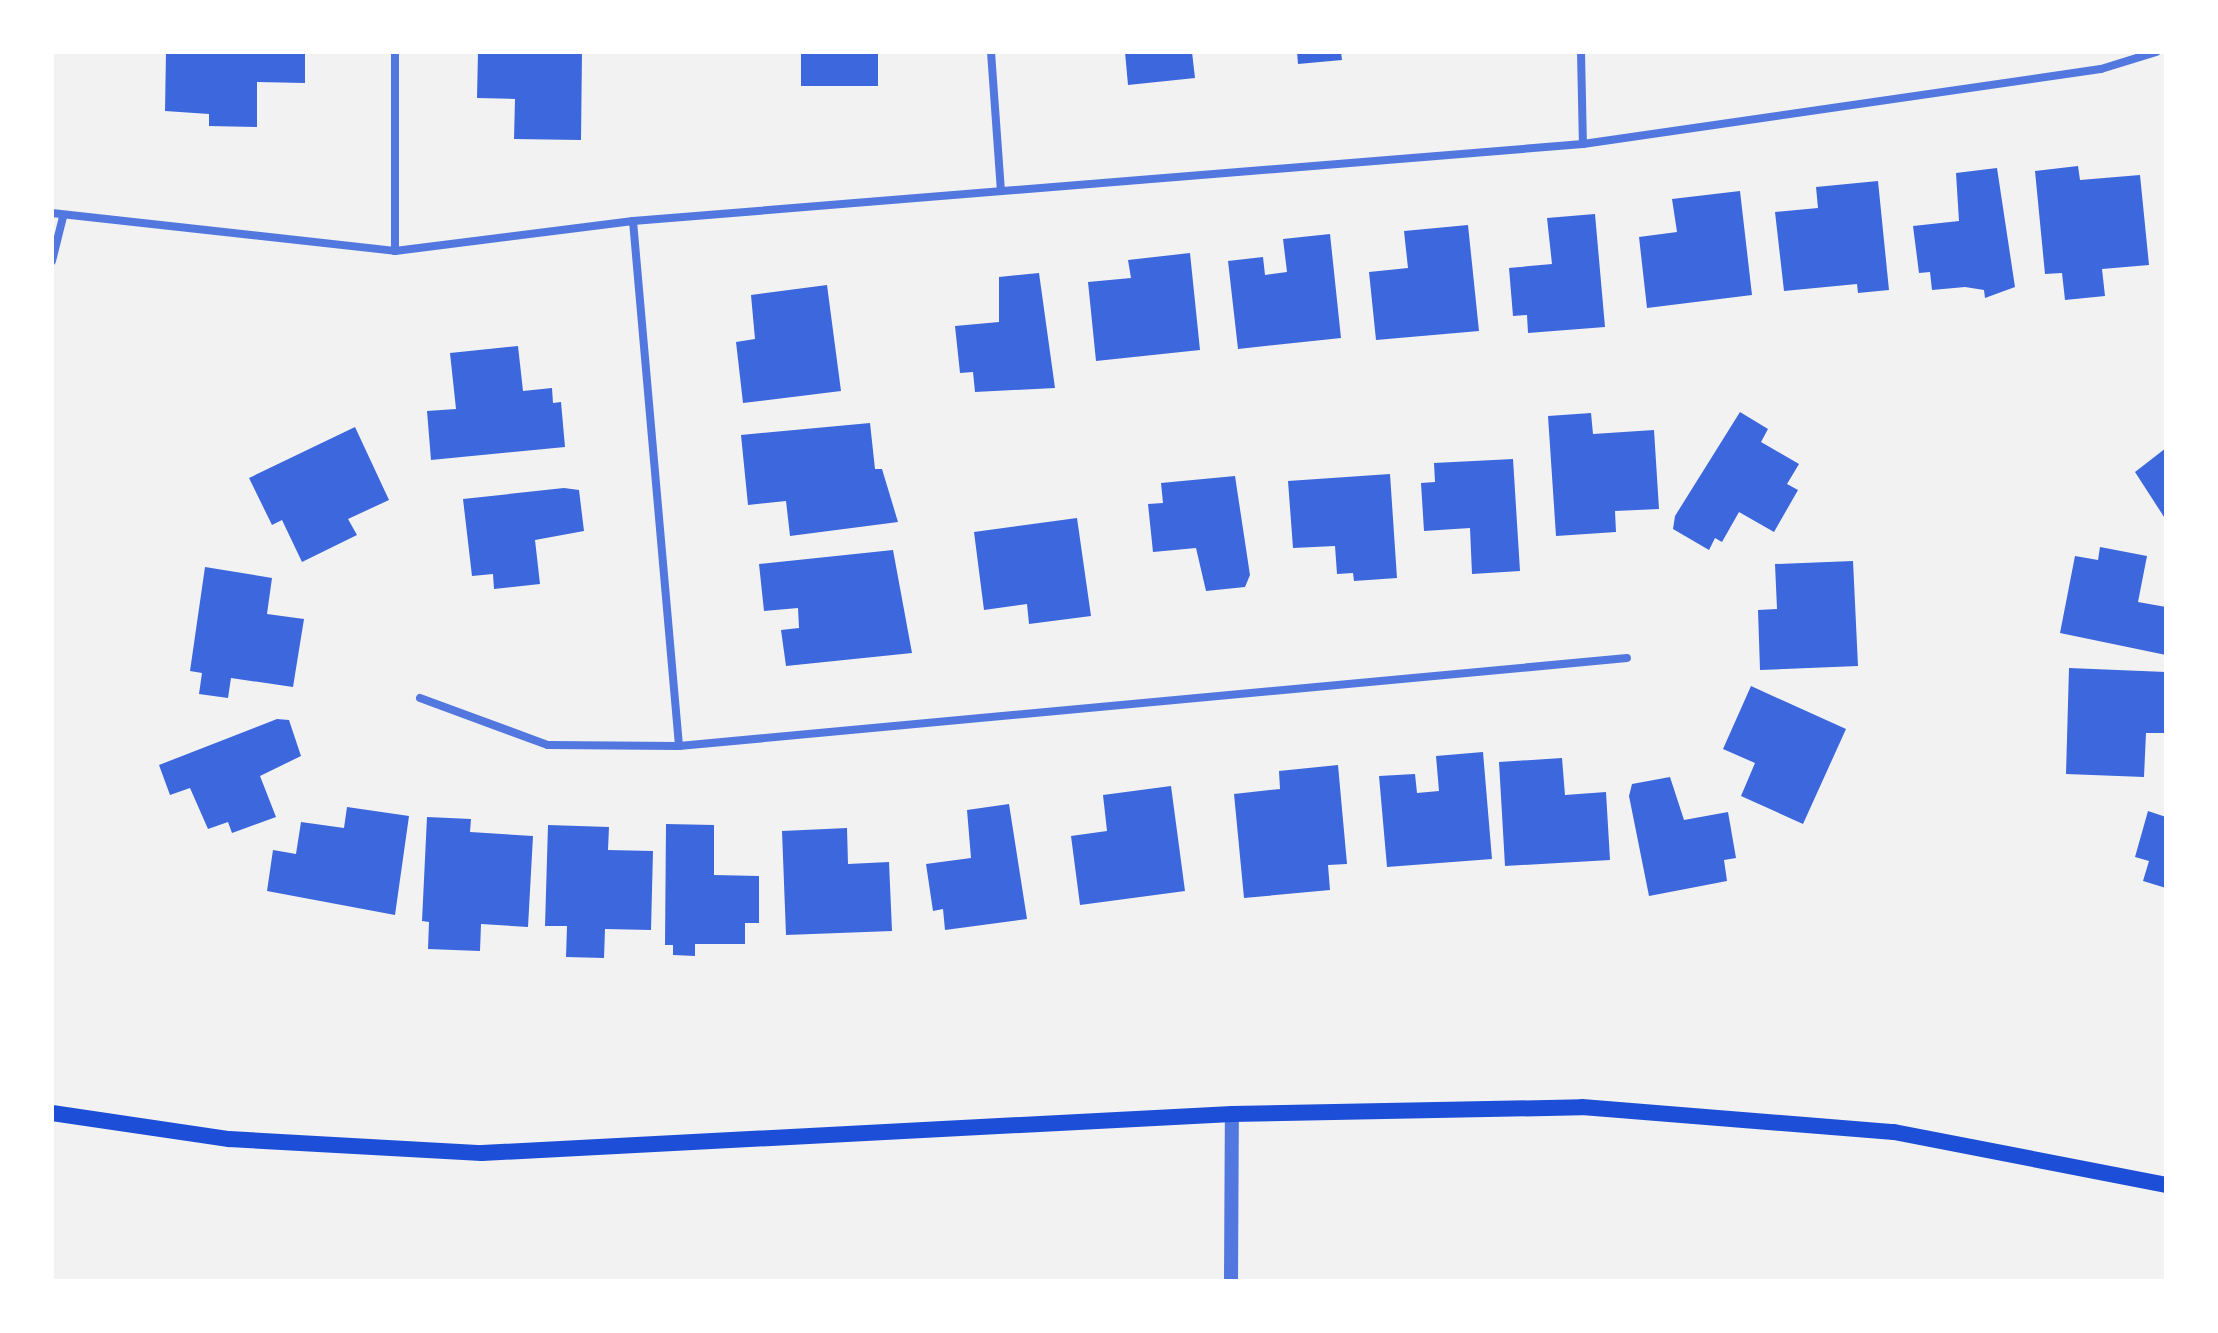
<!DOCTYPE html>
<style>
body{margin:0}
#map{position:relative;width:2218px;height:1333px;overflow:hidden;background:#f2f2f2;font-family:"Roboto Condensed",sans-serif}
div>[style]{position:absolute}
.building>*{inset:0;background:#3d67dc;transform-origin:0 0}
.minor>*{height:8px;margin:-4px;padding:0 4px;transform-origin:4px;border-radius:4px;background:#5277de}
.tertiary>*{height:14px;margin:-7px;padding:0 7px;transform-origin:7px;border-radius:7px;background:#5277de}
.secondary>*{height:16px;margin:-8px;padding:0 8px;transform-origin:8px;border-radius:8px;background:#1d4ed8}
span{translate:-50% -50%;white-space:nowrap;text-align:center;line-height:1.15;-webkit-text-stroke:6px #fff;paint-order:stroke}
.frame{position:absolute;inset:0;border:54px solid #fff;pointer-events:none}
</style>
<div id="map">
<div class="building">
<div style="clip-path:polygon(166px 52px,305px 52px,305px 83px,257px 82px,257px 127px,209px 126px,209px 114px,165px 111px)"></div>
<div style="clip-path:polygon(478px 52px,582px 52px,581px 140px,514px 139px,515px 99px,477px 98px)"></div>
<div style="left:801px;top:52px;width:77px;height:34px"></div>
<div style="clip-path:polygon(1125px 52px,1192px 52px,1195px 78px,1128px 85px)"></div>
<div style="clip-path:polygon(1297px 52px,1341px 52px,1342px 60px,1298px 64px)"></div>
<div style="clip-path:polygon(2078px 166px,2080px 180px,2140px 175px,2149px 265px,2102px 269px,2105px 296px,2065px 300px,2062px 273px,2045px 274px,2035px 171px)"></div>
<div style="clip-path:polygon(1997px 168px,2015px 287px,1985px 298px,1984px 290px,1965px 287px,1932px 290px,1930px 272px,1919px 273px,1913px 226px,1959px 221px,1956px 173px)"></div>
<div style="clip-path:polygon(1878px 181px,1889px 290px,1858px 293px,1857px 284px,1784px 291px,1775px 212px,1818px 208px,1816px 187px)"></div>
<div style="clip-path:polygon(1740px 191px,1752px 295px,1647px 308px,1639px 237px,1677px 232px,1672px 199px)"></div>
<div style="clip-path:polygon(1595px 214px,1605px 327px,1528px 333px,1527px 315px,1513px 316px,1509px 268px,1552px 264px,1547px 218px)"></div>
<div style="clip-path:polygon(1468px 225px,1479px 331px,1376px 340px,1369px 272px,1408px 268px,1404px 231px)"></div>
<div style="clip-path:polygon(1330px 234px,1341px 338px,1238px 349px,1228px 261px,1263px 257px,1265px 275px,1287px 272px,1283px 239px)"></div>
<div style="clip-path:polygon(1190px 253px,1200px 350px,1096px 361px,1088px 282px,1131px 278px,1128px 260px)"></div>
<div style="clip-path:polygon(1039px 273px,1055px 388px,975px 392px,973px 372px,960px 373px,955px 326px,999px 322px,999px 277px)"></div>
<div style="clip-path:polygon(827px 285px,841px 391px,743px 403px,736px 342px,755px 339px,751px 295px)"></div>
<div style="clip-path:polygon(518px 346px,523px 391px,552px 388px,553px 403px,561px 402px,565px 447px,431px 460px,427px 411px,456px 409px,450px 353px)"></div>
<div style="clip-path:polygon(1740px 412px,1768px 429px,1761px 442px,1799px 464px,1787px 484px,1798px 490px,1774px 532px,1739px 512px,1722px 542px,1715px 538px,1709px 550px,1673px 529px,1675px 516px)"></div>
<div style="clip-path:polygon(1591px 413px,1593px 434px,1654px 430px,1659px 509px,1615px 511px,1616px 532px,1556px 536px,1548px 416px)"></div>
<div style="clip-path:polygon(870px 423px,875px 469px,882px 469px,898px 522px,790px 536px,786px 501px,748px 505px,741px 435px)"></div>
<div style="clip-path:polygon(355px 427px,389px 500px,348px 519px,357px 535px,302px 562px,282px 520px,272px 525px,249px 478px)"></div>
<div style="clip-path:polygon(2166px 448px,2166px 520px,2135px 472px)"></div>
<div style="clip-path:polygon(1513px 459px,1520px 571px,1472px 574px,1470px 528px,1424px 531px,1421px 483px,1435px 482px,1434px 463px)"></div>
<div style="clip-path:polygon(1390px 474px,1397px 578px,1354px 581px,1353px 573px,1337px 574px,1335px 546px,1293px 548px,1288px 481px)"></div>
<div style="clip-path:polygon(1235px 476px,1250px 575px,1245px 587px,1206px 591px,1196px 548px,1153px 552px,1148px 504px,1163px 503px,1161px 483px)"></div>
<div style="clip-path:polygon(564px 488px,579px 490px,584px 531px,535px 540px,540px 584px,494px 589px,493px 574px,472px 576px,463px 499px)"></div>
<div style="clip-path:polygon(1077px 518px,1091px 616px,1029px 624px,1027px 604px,984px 610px,974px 532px)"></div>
<div style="clip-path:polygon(2100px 547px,2147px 556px,2138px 602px,2166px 607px,2166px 655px,2060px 633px,2075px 556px,2098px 560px)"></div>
<div style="clip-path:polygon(893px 550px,912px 653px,786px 666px,781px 630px,799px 628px,798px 608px,764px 611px,759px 564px)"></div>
<div style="clip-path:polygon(1853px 561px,1858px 666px,1760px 670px,1758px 610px,1777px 609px,1775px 564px)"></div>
<div style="clip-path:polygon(205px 567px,272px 578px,267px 614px,304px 619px,293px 687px,231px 678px,228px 698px,199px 694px,202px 673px,190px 671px)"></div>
<div style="clip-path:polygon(2069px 668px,2166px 672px,2166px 733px,2146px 733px,2144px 777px,2066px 774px)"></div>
<div style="clip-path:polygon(1751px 686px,1846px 729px,1803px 824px,1741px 796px,1755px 763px,1723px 749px)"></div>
<div style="clip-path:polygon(277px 719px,289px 720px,301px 756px,260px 776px,276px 817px,232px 833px,228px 822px,208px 829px,190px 788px,170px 795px,159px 765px)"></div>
<div style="clip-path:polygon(1483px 752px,1492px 859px,1387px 867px,1379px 776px,1415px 774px,1417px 793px,1439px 791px,1436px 756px)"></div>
<div style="clip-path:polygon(1562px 758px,1565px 795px,1606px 792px,1610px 860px,1505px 866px,1499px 762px)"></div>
<div style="clip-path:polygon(1338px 765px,1347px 864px,1328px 865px,1330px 890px,1244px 898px,1234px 794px,1280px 789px,1279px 771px)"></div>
<div style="clip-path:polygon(1670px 777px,1684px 820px,1728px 812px,1736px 858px,1724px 860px,1727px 881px,1649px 896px,1629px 796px,1632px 784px)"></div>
<div style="clip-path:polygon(1171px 786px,1185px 891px,1080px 905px,1071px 836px,1107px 831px,1103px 795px)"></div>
<div style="clip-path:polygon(1009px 804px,1027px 919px,945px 930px,943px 909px,933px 911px,926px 864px,971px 858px,967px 810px)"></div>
<div style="clip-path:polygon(347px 807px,409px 816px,395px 915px,267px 891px,273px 850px,296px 854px,301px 822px,344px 828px)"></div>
<div style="clip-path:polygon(2148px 811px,2166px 817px,2166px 888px,2143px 881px,2149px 861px,2135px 857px)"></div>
<div style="clip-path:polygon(427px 817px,471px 819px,470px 832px,533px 836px,528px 927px,481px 924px,480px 951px,428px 949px,429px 922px,422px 921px)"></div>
<div style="clip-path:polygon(666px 824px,714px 825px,714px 875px,759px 876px,759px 923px,745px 923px,745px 944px,695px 944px,695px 956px,673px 955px,673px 945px,665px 945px)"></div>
<div style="clip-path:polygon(548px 825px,609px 827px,608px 850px,653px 851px,651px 930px,605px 929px,604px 958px,566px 957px,567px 926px,545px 926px)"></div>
<div style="clip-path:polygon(847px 828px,848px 864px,889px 862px,892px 931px,786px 935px,782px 831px)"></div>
</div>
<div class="minor">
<div style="left:991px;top:52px;width:138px;rotate:85.9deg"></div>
<div style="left:1581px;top:52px;width:92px;rotate:88.8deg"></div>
<div style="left:52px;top:213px;width:345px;rotate:6.3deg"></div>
<div style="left:395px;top:251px;width:240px;rotate:-7.2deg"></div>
<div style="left:633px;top:221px;width:953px;rotate:-4.63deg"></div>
<div style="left:1583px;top:144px;width:523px;rotate:-8.24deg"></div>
<div style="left:2101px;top:69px;width:58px;rotate:-17.2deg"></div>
<div style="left:633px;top:221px;width:527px;rotate:84.99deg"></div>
<div style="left:395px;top:251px;width:199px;rotate:-90deg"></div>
<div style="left:52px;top:261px;width:45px;rotate:-76deg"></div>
<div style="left:420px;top:698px;width:136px;rotate:20.2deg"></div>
<div style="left:548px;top:745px;width:131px;rotate:0.4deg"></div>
<div style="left:679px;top:746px;width:952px;rotate:-5.3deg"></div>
</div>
<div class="tertiary">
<div style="left:1231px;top:1281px;width:167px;rotate:-89.7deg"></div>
</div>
<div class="secondary">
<div style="left:52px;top:1113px;width:179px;rotate:8.4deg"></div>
<div style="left:229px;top:1139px;width:253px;rotate:3.2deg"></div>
<div style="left:482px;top:1153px;width:751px;rotate:-2.98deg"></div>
<div style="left:1232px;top:1114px;width:350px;rotate:-1.1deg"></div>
<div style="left:1582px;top:1107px;width:313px;rotate:4.6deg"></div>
<div style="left:1894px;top:1132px;width:277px;rotate:11deg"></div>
</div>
<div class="frame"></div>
</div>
